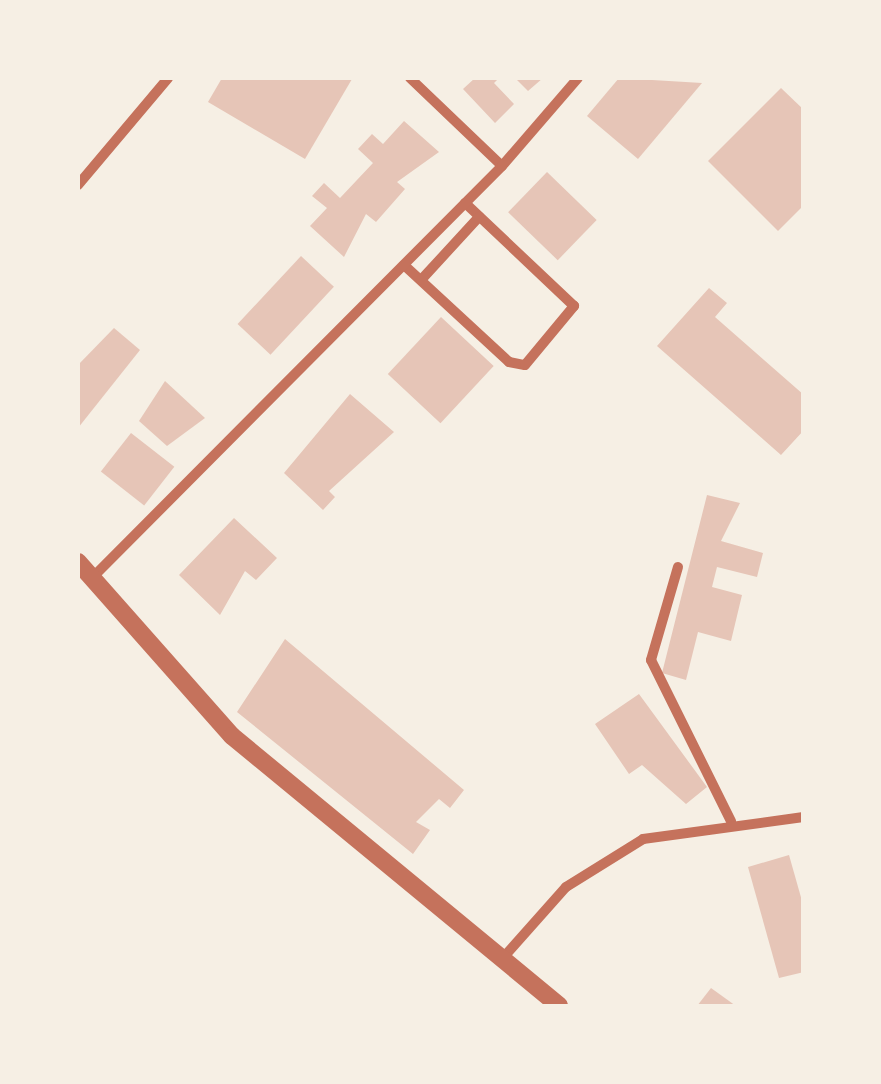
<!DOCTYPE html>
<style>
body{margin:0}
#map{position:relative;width:881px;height:1084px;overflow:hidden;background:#f6efe4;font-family:"DM Sans",sans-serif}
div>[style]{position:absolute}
.building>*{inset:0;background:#e6c5b7;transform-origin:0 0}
.minor>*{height:10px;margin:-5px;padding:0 5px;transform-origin:5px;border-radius:5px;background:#c5725c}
.tertiary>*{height:18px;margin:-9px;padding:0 9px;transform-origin:9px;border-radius:9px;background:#c5725c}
span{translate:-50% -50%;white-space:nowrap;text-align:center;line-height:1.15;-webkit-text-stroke:8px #f6efe4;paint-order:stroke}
.frame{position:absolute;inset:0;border:80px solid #f6efe4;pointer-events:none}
</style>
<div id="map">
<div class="building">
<div style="clip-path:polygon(222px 78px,349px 78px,352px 79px,305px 159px,208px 102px)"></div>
<div style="clip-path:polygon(475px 78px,499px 78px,494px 83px,514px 104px,495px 123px,463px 89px)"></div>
<div style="clip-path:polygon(515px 78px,543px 78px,528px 91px)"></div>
<div style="clip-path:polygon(619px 78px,702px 83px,638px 159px,587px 116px)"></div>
<div style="clip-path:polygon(781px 88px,804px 110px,804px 205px,778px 231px,708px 161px)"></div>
<div style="clip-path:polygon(404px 121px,439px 152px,397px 182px,405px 189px,376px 222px,366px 214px,344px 257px,310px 226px,327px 208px,312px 196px,324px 183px,340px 198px,373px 163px,358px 149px,372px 134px,383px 144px)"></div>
<div style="left:547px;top:172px;width:69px;height:56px;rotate:44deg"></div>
<div style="left:301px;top:256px;width:45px;height:93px;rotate:43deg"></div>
<div style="clip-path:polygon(709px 288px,727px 303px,715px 317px,804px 395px,804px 430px,781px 455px,657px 346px)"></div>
<div style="left:441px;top:317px;width:72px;height:78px;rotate:43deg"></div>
<div style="clip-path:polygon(114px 328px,140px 350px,78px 428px,78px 365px)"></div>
<div style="clip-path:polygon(165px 381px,205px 418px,167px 446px,139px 421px)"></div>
<div style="clip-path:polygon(350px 394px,394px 432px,329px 491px,335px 497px,323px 510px,284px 473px)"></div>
<div style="left:131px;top:433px;width:55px;height:49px;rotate:38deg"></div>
<div style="clip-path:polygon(707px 495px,740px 503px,721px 541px,763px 553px,757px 577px,717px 567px,712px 587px,742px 595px,731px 641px,698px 632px,686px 680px,662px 673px)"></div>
<div style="clip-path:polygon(234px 518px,277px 558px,256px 580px,245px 571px,220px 615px,179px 575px)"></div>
<div style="clip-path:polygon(285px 639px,464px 790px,450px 808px,439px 799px,416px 822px,430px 830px,413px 854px,237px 712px)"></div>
<div style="clip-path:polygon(639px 694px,707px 787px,686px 804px,642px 765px,629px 774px,595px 724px)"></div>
<div style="clip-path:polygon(789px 855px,804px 908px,804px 972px,779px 978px,748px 867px)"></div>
<div style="clip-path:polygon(711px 988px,736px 1006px,697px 1006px)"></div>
</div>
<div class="minor">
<div style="left:410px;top:78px;width:127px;rotate:43.7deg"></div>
<div style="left:78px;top:185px;width:140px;rotate:-49.9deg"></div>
<div style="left:404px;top:265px;width:143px;rotate:42.7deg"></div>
<div style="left:509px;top:362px;width:16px;rotate:11deg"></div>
<div style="left:525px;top:365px;width:77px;rotate:-50.3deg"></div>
<div style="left:574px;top:306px;width:150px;rotate:-136.6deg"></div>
<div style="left:421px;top:280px;width:86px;rotate:-47.4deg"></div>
<div style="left:678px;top:567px;width:97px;rotate:106.2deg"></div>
<div style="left:651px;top:660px;width:180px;rotate:63.6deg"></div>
<div style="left:92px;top:578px;width:581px;rotate:-45.14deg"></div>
<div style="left:502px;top:166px;width:116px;rotate:-49.2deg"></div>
<div style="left:502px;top:959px;width:96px;rotate:-48.4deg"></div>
<div style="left:566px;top:887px;width:91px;rotate:-31.9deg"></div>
<div style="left:643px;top:839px;width:162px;rotate:-7.8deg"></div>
</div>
<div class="tertiary">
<div style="left:78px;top:562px;width:232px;rotate:48.5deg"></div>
<div style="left:232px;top:736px;width:424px;rotate:39.5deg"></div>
</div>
<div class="frame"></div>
</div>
